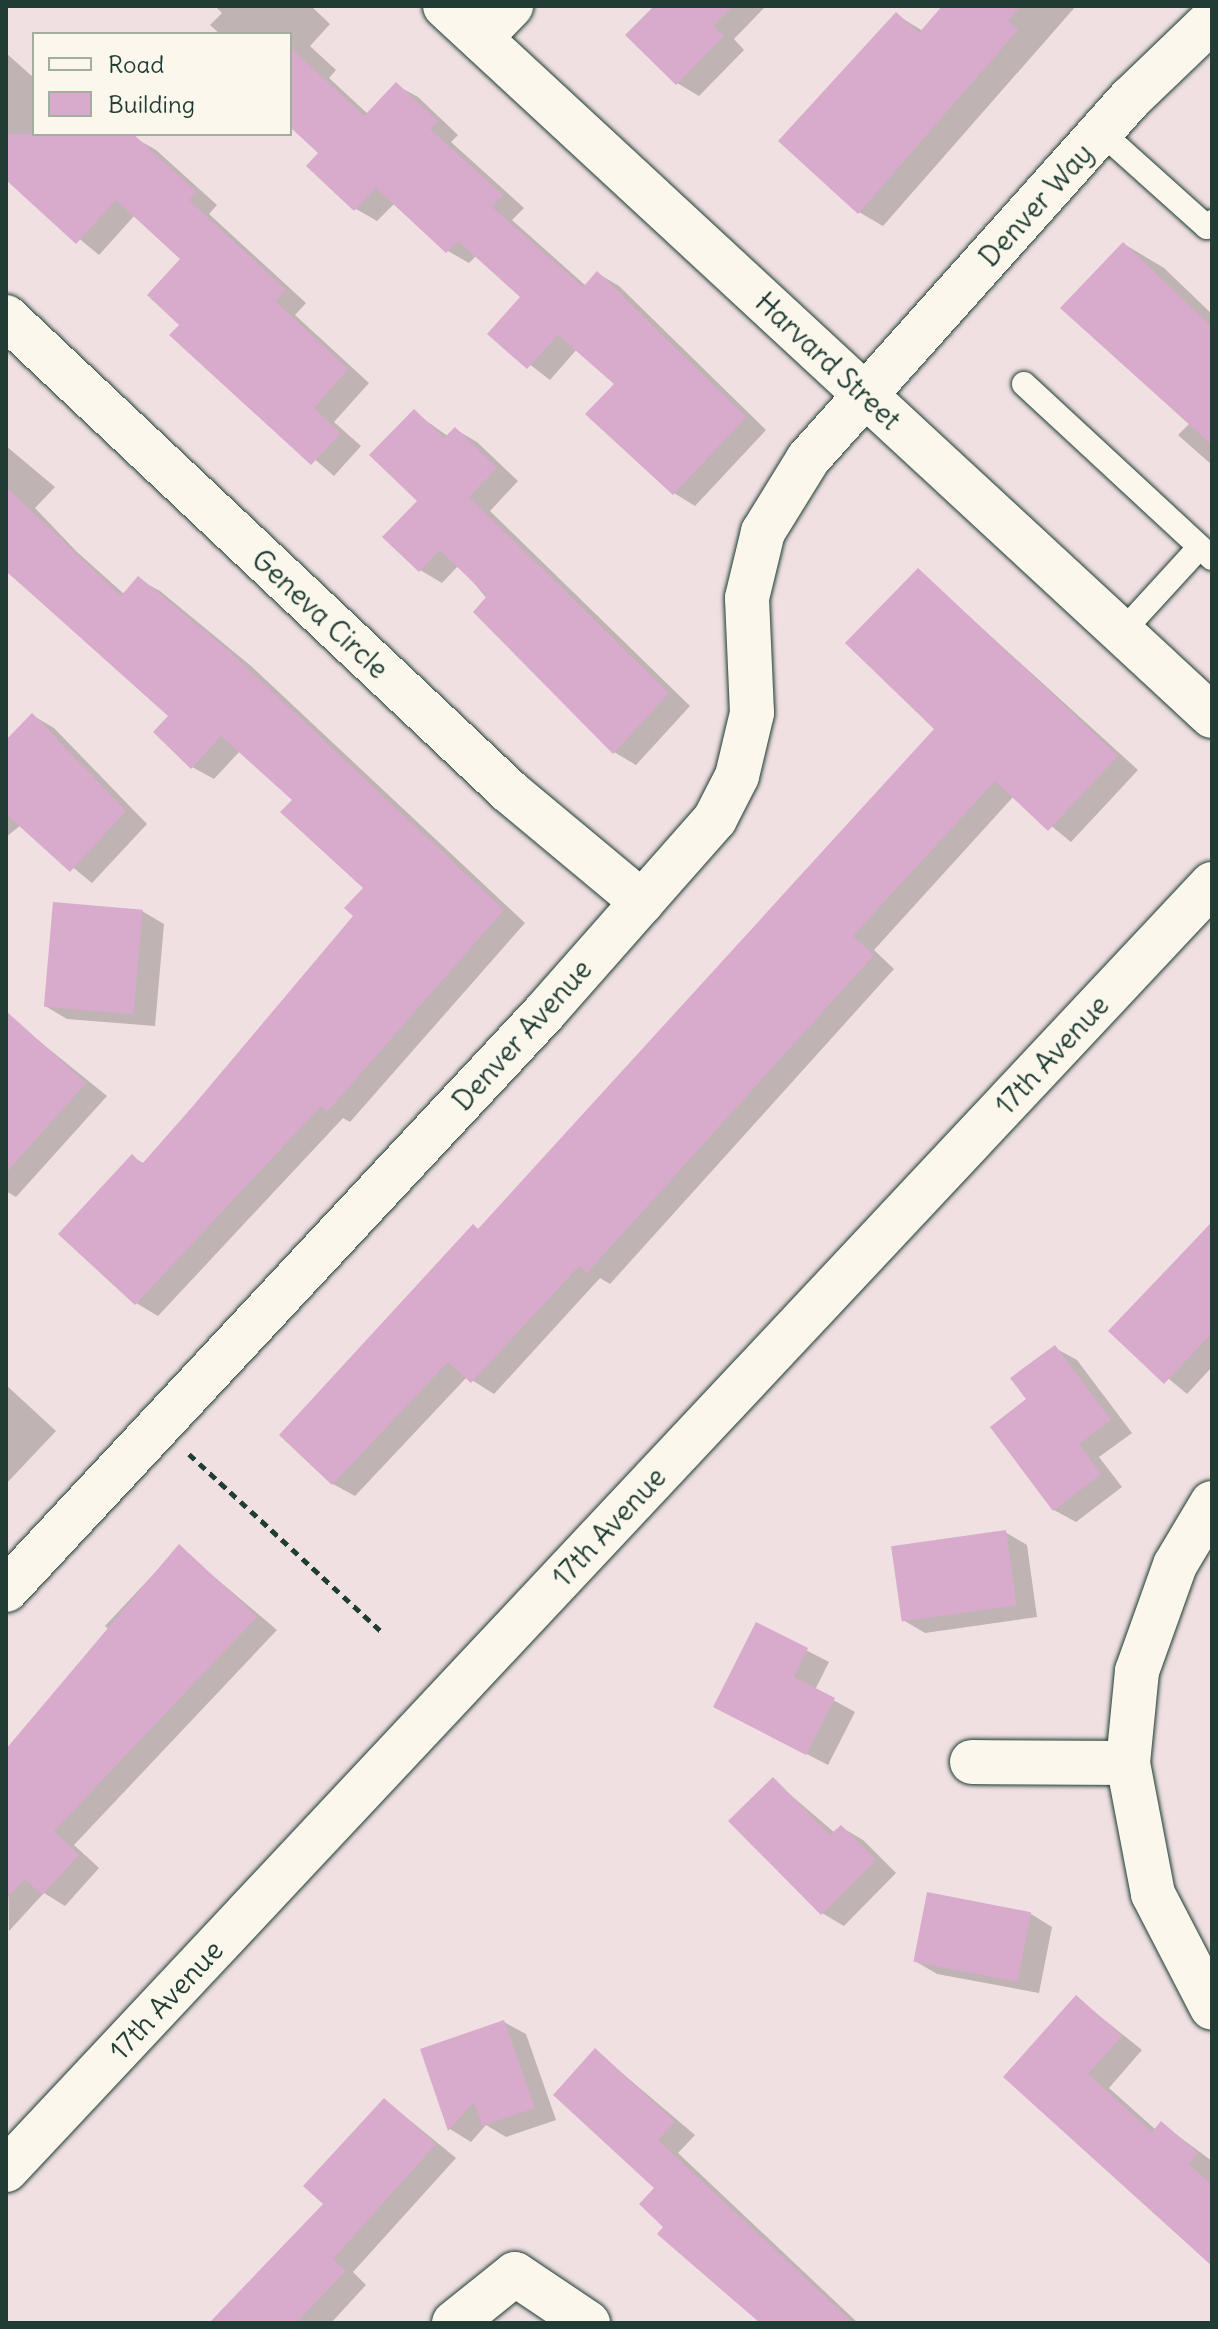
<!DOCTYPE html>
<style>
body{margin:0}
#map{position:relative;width:1218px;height:2329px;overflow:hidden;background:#f0e0e2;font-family:Delius,sans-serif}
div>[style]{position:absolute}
.shadow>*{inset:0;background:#0003}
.building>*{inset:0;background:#d8aacc;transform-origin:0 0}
.path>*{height:5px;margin-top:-2.5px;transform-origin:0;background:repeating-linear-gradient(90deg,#1f3d34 0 8px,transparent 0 14px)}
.roads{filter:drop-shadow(0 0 2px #1f3d34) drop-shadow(0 0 2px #1f3d34)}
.lane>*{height:24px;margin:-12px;padding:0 12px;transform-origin:12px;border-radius:12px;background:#fbf7ec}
.street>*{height:44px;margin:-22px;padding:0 22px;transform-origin:22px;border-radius:22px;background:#fbf7ec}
.secondary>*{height:44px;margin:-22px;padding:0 22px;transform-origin:22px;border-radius:22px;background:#fbf7ec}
span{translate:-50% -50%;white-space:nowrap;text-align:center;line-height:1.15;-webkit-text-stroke:6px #fbf7ec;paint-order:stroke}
.street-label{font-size:28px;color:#1f3d34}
.frame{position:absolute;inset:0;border:8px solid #1f3d34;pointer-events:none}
.legend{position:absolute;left:32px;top:32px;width:260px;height:104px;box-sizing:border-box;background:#fbf7ec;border:2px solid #a3ada2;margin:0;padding:10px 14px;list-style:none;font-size:24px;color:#1f3d34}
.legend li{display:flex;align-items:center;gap:16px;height:40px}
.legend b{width:40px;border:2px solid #a3ada2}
</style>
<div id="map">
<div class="shadow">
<div style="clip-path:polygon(215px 6px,311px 6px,330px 24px,310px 46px,336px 70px,329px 78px,368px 114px,396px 85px,418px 97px,458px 135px,451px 142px,524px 208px,512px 220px,586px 286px,597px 273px,619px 286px,766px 430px,695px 506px,674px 493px,617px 383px,577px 349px,550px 380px,490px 334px,523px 297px,477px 255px,469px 263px,448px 251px,395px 203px,377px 221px,356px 209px,290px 98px,290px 34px,220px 34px,210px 25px,222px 13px)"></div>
<div style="clip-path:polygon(656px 6px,766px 6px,734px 39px,744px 50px,699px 96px,677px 83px)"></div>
<div style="clip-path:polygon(945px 6px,1076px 6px,883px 226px,859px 212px,897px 15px,923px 31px)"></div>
<div style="clip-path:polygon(6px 53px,34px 78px,34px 134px,135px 138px,156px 150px,217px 205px,209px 214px,306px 303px,295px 315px,369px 383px,334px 422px,361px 446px,334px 476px,172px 335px,182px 325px,183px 259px,135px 215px,99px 255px,6px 178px)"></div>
<div style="clip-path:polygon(1124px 244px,1164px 268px,1212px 314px,1212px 465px,1178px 435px,1190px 423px)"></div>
<div style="clip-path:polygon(414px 412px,449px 437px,455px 429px,477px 442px,518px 481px,490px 511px,690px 706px,636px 765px,614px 752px,459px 565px,442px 583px,420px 570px)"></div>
<div style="clip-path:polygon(6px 446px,55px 487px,35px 508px,77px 552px,124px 594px,138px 579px,160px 591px,251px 666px,525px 923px,350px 1122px,343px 1118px,158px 1316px,136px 1303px,132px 1157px,145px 1164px,356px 916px,366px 888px,295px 800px,240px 751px,214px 779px,192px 767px,171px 716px,6px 571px)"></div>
<div style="clip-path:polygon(918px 570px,1138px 770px,1071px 842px,1014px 796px,874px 950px,894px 969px,610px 1284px,600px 1278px,494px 1394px,467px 1377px,355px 1496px,333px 1484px,282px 1435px,480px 1230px,937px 729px)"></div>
<div style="clip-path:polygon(32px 715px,54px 728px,147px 824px,92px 883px,21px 825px,6px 837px,6px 743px)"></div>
<div style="clip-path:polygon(142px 911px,164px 924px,155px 1026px,67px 1019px,45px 1006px)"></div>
<div style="clip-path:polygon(18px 1024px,107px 1096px,16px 1197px,6px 1191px,6px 1038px)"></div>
<div style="clip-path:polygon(1212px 1222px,1212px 1367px,1187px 1394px,1111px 1331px)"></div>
<div style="clip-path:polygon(1055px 1348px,1077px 1360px,1132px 1433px,1099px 1457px,1122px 1487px,1076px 1522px,1054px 1510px,1029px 1400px)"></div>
<div style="clip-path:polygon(6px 1385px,56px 1431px,6px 1484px)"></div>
<div style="clip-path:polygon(1005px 1532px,1027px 1545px,1037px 1617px,925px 1633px,903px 1620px)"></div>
<div style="clip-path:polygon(179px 1547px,277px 1630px,74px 1845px,99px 1868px,65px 1906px,44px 1893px,9px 1931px,6px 1752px,113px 1634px,105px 1626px)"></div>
<div style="clip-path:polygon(757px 1625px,829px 1662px,815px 1690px,855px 1712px,828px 1765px,737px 1718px)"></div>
<div style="clip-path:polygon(773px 1780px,835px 1833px,841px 1827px,863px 1840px,896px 1873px,844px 1926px,822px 1913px)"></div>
<div style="clip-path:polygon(1031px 1914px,1052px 1927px,1039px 1993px,937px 1974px,915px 1961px)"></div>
<div style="clip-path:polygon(1077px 1998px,1142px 2050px,1109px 2088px,1156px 2130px,1162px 2124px,1212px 2161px,1212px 2263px,1006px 2077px)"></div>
<div style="clip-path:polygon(504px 2022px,526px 2034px,556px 2120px,506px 2137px,486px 2125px,471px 2142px,450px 2129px,423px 2051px)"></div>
<div style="clip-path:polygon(596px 2051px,695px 2135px,678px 2153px,858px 2323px,761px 2323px,659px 2234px,666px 2227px,657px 2188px)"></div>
<div style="clip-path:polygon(385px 2100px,456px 2158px,353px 2272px,366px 2285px,331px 2323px,211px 2323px,326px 2204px)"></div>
</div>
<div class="building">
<div style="clip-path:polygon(654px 6px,733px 6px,713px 26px,724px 36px,676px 85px,625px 35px)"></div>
<div style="clip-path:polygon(942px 6px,1021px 6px,1008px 21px,1018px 30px,858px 214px,778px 141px,896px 12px,919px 33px)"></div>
<div style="clip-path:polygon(290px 47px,364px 116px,396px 82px,438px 121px,430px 129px,503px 195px,492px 207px,583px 287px,597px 271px,746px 417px,673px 495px,585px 414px,614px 384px,558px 335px,527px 369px,487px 334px,520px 297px,458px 241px,446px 253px,376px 188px,354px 211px,306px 166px,318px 153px,290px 127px)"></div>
<div style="clip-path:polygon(6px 134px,133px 134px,197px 192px,189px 200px,286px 290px,275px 301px,348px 369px,314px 408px,341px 433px,311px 465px,169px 335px,179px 325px,147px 295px,180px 259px,116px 200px,76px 244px,6px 180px)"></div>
<div style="clip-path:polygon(1123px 242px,1212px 327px,1212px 445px,1060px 308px)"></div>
<div style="clip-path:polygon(414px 409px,444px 438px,455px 427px,497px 468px,469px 497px,669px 693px,613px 754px,473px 612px,487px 596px,440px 550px,419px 572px,382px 537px,417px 501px,369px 455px)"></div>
<div style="clip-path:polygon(6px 487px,121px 596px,138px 576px,229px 651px,504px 910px,327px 1112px,321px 1106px,135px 1305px,58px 1234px,132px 1154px,142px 1164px,193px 1106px,353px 916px,344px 908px,363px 888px,280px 812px,292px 800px,221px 736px,191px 769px,153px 732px,168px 716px,6px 571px)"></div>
<div style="clip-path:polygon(918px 568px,1118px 756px,1048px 831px,995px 781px,853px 936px,874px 955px,587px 1273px,579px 1266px,471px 1383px,448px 1362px,332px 1485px,279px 1435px,473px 1224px,478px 1229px,934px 729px,845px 643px)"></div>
<div style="clip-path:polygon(32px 713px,126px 811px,70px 872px,6px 814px,6px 740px)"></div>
<div style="left:53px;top:902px;width:90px;height:105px;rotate:5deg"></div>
<div style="clip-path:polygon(6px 1011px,86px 1083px,6px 1173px)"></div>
<div style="clip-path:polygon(1212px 1222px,1212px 1333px,1164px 1384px,1108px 1331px)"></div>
<div style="clip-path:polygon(1055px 1345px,1111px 1420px,1079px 1444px,1101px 1474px,1053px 1511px,990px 1427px,1026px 1399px,1010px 1378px)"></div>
<div style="left:1006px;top:1530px;width:76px;height:116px;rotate:82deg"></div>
<div style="clip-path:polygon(179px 1544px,257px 1617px,54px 1831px,79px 1855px,42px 1895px,25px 1879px,6px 1899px,6px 1749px)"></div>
<div style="clip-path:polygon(756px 1622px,808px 1648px,794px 1677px,835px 1698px,806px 1755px,713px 1707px)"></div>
<div style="clip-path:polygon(773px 1777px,830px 1835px,841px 1825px,876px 1860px,821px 1915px,728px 1821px)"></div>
<div style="left:927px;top:1892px;width:106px;height:71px;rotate:11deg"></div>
<div style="clip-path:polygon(1076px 1995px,1122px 2036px,1088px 2074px,1152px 2132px,1161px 2121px,1198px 2153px,1189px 2164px,1212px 2185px,1212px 2266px,1003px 2077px)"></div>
<div style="clip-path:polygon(504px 2020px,535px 2108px,482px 2126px,474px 2102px,448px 2131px,420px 2049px)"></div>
<div style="clip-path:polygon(595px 2048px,675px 2122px,658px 2140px,853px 2323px,760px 2323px,657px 2234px,663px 2227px,639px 2204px,654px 2188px,553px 2095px)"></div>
<div style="clip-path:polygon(384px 2098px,436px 2144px,333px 2259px,346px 2271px,296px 2323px,209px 2323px,323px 2204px,303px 2186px)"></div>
</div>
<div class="path">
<div style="left:189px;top:1454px;width:264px;rotate:42.7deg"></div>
</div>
<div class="roads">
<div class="lane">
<div style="left:1101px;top:132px;width:142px;rotate:41.9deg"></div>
<div style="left:1207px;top:227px;width:7px;rotate:-45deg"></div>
<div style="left:1024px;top:384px;width:256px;rotate:42.8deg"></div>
<div style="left:1122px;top:632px;width:115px;rotate:-47.5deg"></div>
</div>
<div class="street">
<div style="left:480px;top:38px;width:45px;rotate:-45.9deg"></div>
<div style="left:6px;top:317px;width:693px;rotate:43.3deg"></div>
<div style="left:510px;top:792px;width:172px;rotate:39.8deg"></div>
<div style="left:1212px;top:1503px;width:72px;rotate:120.8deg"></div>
<div style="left:1175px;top:1565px;width:113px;rotate:109.7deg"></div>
<div style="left:1137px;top:1671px;width:92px;rotate:95.6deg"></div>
<div style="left:1128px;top:1763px;width:133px;rotate:79.2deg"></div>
<div style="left:1153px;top:1894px;width:128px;rotate:62.6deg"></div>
<div style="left:6px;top:1590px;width:789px;rotate:-47deg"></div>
<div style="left:544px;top:1013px;width:259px;rotate:-48.6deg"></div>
<div style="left:715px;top:819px;width:48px;rotate:-62.9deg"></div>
<div style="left:737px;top:776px;width:65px;rotate:-76.6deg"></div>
<div style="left:752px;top:713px;width:115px;rotate:-92.5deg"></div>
<div style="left:747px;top:598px;width:68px;rotate:-76.4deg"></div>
<div style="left:763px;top:532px;width:86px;rotate:-58.3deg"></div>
<div style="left:808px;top:459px;width:484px;rotate:-48.2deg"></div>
<div style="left:1131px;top:98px;width:112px;rotate:-43.9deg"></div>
<div style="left:972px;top:1762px;width:156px;rotate:0.4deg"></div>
<div style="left:454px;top:2323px;width:78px;rotate:-38.8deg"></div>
<div style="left:515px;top:2274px;width:88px;rotate:33.9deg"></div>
</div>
<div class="secondary">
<div style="left:445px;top:6px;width:1045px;rotate:42.79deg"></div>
<div style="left:6px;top:2170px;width:1763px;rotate:-46.84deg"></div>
</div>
</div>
<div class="street-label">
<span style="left:1036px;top:205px;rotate:-48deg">Denver Way</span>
<span style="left:828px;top:361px;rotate:43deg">Harvard Street</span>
<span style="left:320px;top:614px;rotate:43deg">Geneva Circle</span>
<span style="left:522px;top:1035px;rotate:-48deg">Denver Avenue</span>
<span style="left:1052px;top:1055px;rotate:-47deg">17th Avenue</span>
<span style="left:609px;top:1527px;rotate:-47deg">17th Avenue</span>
<span style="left:166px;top:2000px;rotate:-47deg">17th Avenue</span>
</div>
<div class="frame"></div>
<ul class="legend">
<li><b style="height:10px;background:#fbf7ec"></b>Road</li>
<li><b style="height:22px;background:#d8aacc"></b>Building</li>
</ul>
</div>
